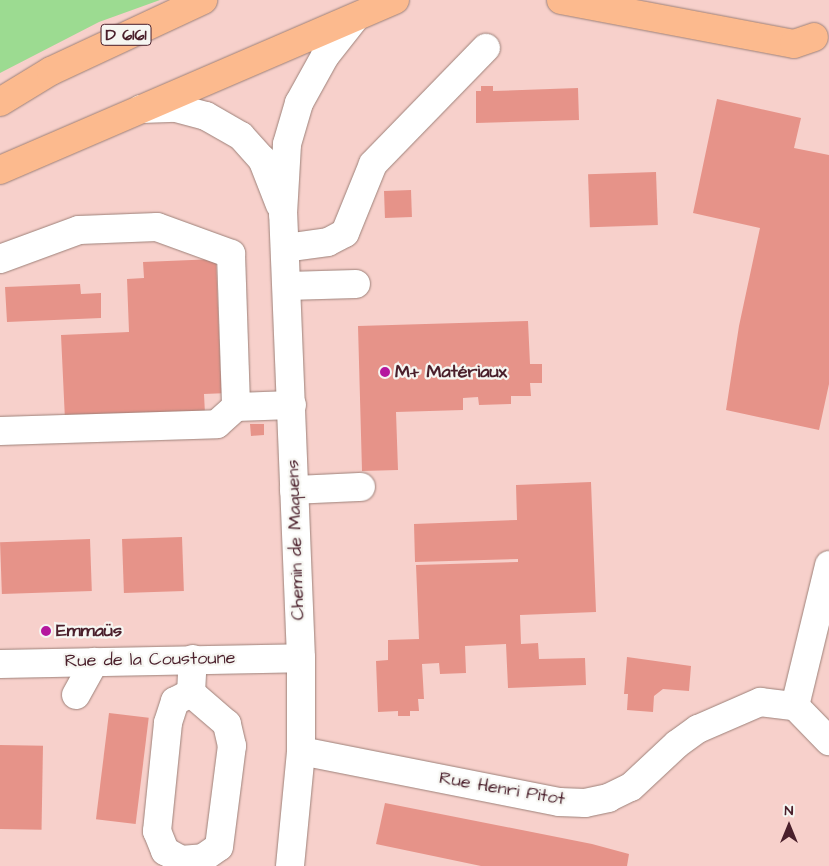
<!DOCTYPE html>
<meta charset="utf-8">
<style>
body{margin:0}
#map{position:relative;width:829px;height:866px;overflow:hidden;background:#f0e3c7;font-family:"Architects Daughter",sans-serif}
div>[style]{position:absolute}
.built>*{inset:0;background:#f7d0cb;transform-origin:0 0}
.green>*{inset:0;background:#9cdb91}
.building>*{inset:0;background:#e69389;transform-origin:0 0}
.roads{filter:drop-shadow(0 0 1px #9d8179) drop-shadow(0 0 1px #9d8179)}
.minor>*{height:28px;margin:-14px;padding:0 14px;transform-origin:14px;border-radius:14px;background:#fff}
.major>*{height:28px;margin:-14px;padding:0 14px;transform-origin:14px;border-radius:14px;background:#fcba8e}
.dots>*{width:14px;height:14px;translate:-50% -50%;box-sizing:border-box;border:2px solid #f6f6f2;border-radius:50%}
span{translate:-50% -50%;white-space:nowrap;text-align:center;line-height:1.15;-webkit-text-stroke:4.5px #f6f6f2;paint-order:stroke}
.shield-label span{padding:1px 4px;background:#f6f6f2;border:1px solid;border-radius:4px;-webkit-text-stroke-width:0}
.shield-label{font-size:16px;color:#4a1f2b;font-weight:700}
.poi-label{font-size:18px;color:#4a1f2b;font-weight:700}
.left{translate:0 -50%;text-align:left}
.street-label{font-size:18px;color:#4a1f2b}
.north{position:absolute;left:764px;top:801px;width:50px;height:50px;-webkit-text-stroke:4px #f6f6f2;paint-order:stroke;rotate:0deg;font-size:14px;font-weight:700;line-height:20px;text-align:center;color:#4a1f2b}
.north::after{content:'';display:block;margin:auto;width:18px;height:22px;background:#4a1f2b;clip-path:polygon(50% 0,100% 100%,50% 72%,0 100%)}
</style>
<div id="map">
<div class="built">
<div style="left:0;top:0;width:829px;height:866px"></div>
</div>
<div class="green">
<div style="clip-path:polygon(0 0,160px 0,99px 22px,0 73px)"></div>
</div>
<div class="building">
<div style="clip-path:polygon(481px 86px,493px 86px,493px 91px,578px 88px,579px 120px,476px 123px,476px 91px,481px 91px)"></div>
<div style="clip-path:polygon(717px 99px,801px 118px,794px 148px,829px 155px,829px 384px,819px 430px,726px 410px,739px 326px,760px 228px,693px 213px)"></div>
<div style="left:656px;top:172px;width:53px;height:68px;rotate:88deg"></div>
<div style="left:411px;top:190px;width:27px;height:27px;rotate:88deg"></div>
<div style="clip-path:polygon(216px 259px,221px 381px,227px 381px,228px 393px,204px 394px,205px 414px,65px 420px,61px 335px,129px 332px,127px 279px,144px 278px,143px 262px)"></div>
<div style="clip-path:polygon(80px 284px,81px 294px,101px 293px,101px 318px,7px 322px,5px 287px)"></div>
<div style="clip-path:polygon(528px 321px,530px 364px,542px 364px,542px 383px,530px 383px,531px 396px,511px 396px,511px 404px,479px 405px,478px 397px,463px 398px,463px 410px,396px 412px,398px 470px,362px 471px,358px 326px)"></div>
<div style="clip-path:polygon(250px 424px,264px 424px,264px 435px,251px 436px)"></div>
<div style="clip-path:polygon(591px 482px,596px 612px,520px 615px,521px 644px,538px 643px,539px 659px,585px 658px,586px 685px,508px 688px,506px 644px,465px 646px,466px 673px,440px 674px,439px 663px,422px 664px,424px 699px,418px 699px,419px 711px,410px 711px,410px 716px,398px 716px,398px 711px,378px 712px,376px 661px,388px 660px,388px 640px,419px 639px,416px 565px,518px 562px,518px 559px,415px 562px,414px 524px,517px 520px,516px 485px)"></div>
<div style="left:182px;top:537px;width:54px;height:60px;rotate:88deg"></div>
<div style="left:90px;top:539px;width:52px;height:90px;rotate:88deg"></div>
<div style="clip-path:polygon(627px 657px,691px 666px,689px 691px,663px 689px,654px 696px,653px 712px,627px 710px,628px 694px,624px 694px)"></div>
<div style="left:109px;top:713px;width:40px;height:107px;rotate:7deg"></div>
<div style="left:0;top:745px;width:43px;height:84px;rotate:1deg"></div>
<div style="clip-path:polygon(385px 803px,592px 844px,629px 854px,627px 866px,481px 866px,376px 844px)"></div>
</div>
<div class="roads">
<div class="minor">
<div style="left:141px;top:109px;width:35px;rotate:-2deg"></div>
<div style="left:176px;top:108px;width:31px;rotate:15deg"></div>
<div style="left:206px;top:116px;width:40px;rotate:29.7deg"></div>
<div style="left:241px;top:136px;width:31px;rotate:48deg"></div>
<div style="left:262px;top:159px;width:49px;rotate:68.6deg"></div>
<div style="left:285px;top:248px;width:43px;rotate:-7.9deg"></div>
<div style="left:328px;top:242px;width:19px;rotate:-28deg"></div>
<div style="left:345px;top:233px;width:74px;rotate:-67.9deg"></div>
<div style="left:373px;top:164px;width:162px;rotate:-45.8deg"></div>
<div style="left:0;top:259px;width:84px;rotate:-20.2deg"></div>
<div style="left:79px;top:230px;width:78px;rotate:-2.2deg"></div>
<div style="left:157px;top:227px;width:79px;rotate:20deg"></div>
<div style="left:231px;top:254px;width:153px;rotate:88.1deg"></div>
<div style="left:287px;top:286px;width:69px;rotate:-1.7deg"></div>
<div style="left:0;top:431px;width:217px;rotate:-1.8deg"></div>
<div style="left:217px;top:424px;width:25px;rotate:-42deg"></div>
<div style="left:236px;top:407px;width:56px;rotate:-2deg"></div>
<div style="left:294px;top:490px;width:67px;rotate:-2.6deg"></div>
<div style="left:0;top:664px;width:301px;rotate:-1.1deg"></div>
<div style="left:191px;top:693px;width:18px;rotate:153deg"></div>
<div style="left:175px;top:701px;width:23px;rotate:108deg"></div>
<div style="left:168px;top:723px;width:109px;rotate:95.8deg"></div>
<div style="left:157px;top:831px;width:22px;rotate:68deg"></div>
<div style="left:165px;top:851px;width:18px;rotate:29deg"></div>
<div style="left:181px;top:860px;width:22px;rotate:-5deg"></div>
<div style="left:203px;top:858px;width:19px;rotate:-35deg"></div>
<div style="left:219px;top:847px;width:102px;rotate:-82.7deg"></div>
<div style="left:232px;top:746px;width:23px;rotate:-103deg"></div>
<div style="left:227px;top:724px;width:48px;rotate:-139.3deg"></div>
<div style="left:191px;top:693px;width:34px;rotate:-87deg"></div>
<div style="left:76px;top:695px;width:38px;rotate:-61deg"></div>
<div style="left:795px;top:706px;width:145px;rotate:-76.4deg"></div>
<div style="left:301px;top:751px;width:263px;rotate:11.2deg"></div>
<div style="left:559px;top:802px;width:26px;rotate:2deg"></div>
<div style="left:585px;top:803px;width:24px;rotate:-12deg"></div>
<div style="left:608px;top:798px;width:25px;rotate:-26deg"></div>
<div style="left:631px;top:787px;width:63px;rotate:-43.1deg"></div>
<div style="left:677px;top:744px;width:26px;rotate:-36deg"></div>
<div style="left:698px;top:729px;width:68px;rotate:-23.5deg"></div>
<div style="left:760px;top:702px;width:35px;rotate:7deg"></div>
<div style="left:795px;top:706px;width:49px;rotate:45.8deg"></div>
<div style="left:290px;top:866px;width:116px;rotate:-84.5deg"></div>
<div style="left:301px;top:751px;width:93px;rotate:-90deg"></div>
<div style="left:301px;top:658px;width:444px;rotate:-92.3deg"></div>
<div style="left:283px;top:214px;width:70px;rotate:-86.7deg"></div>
<div style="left:287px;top:144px;width:43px;rotate:-73.7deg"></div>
<div style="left:299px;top:103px;width:54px;rotate:-61deg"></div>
<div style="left:325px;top:56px;width:48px;rotate:-51.7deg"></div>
</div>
<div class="major">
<div style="left:561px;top:0;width:237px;rotate:10.7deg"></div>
<div style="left:794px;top:44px;width:21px;rotate:-19deg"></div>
<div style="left:0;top:102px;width:60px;rotate:-31.3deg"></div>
<div style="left:51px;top:71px;width:168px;rotate:-25deg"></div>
<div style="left:0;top:170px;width:430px;rotate:-23.3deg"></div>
</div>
</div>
<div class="dots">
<div style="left:385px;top:372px;background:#b5179e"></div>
<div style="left:46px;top:631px;background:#b5179e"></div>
</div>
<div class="shield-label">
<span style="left:126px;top:35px">D 6161</span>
</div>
<div class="poi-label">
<span class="left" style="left:395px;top:372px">M+ Matériaux</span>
<span class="left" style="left:56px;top:631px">Emmaüs</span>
</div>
<div class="street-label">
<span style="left:296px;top:540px;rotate:-92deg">Chemin de Maquens</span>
<span style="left:150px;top:660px;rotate:-1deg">Rue de la Coustoune</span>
<span style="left:502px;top:789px;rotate:10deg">Rue Henri Pitot</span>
</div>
<div class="north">N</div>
</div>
